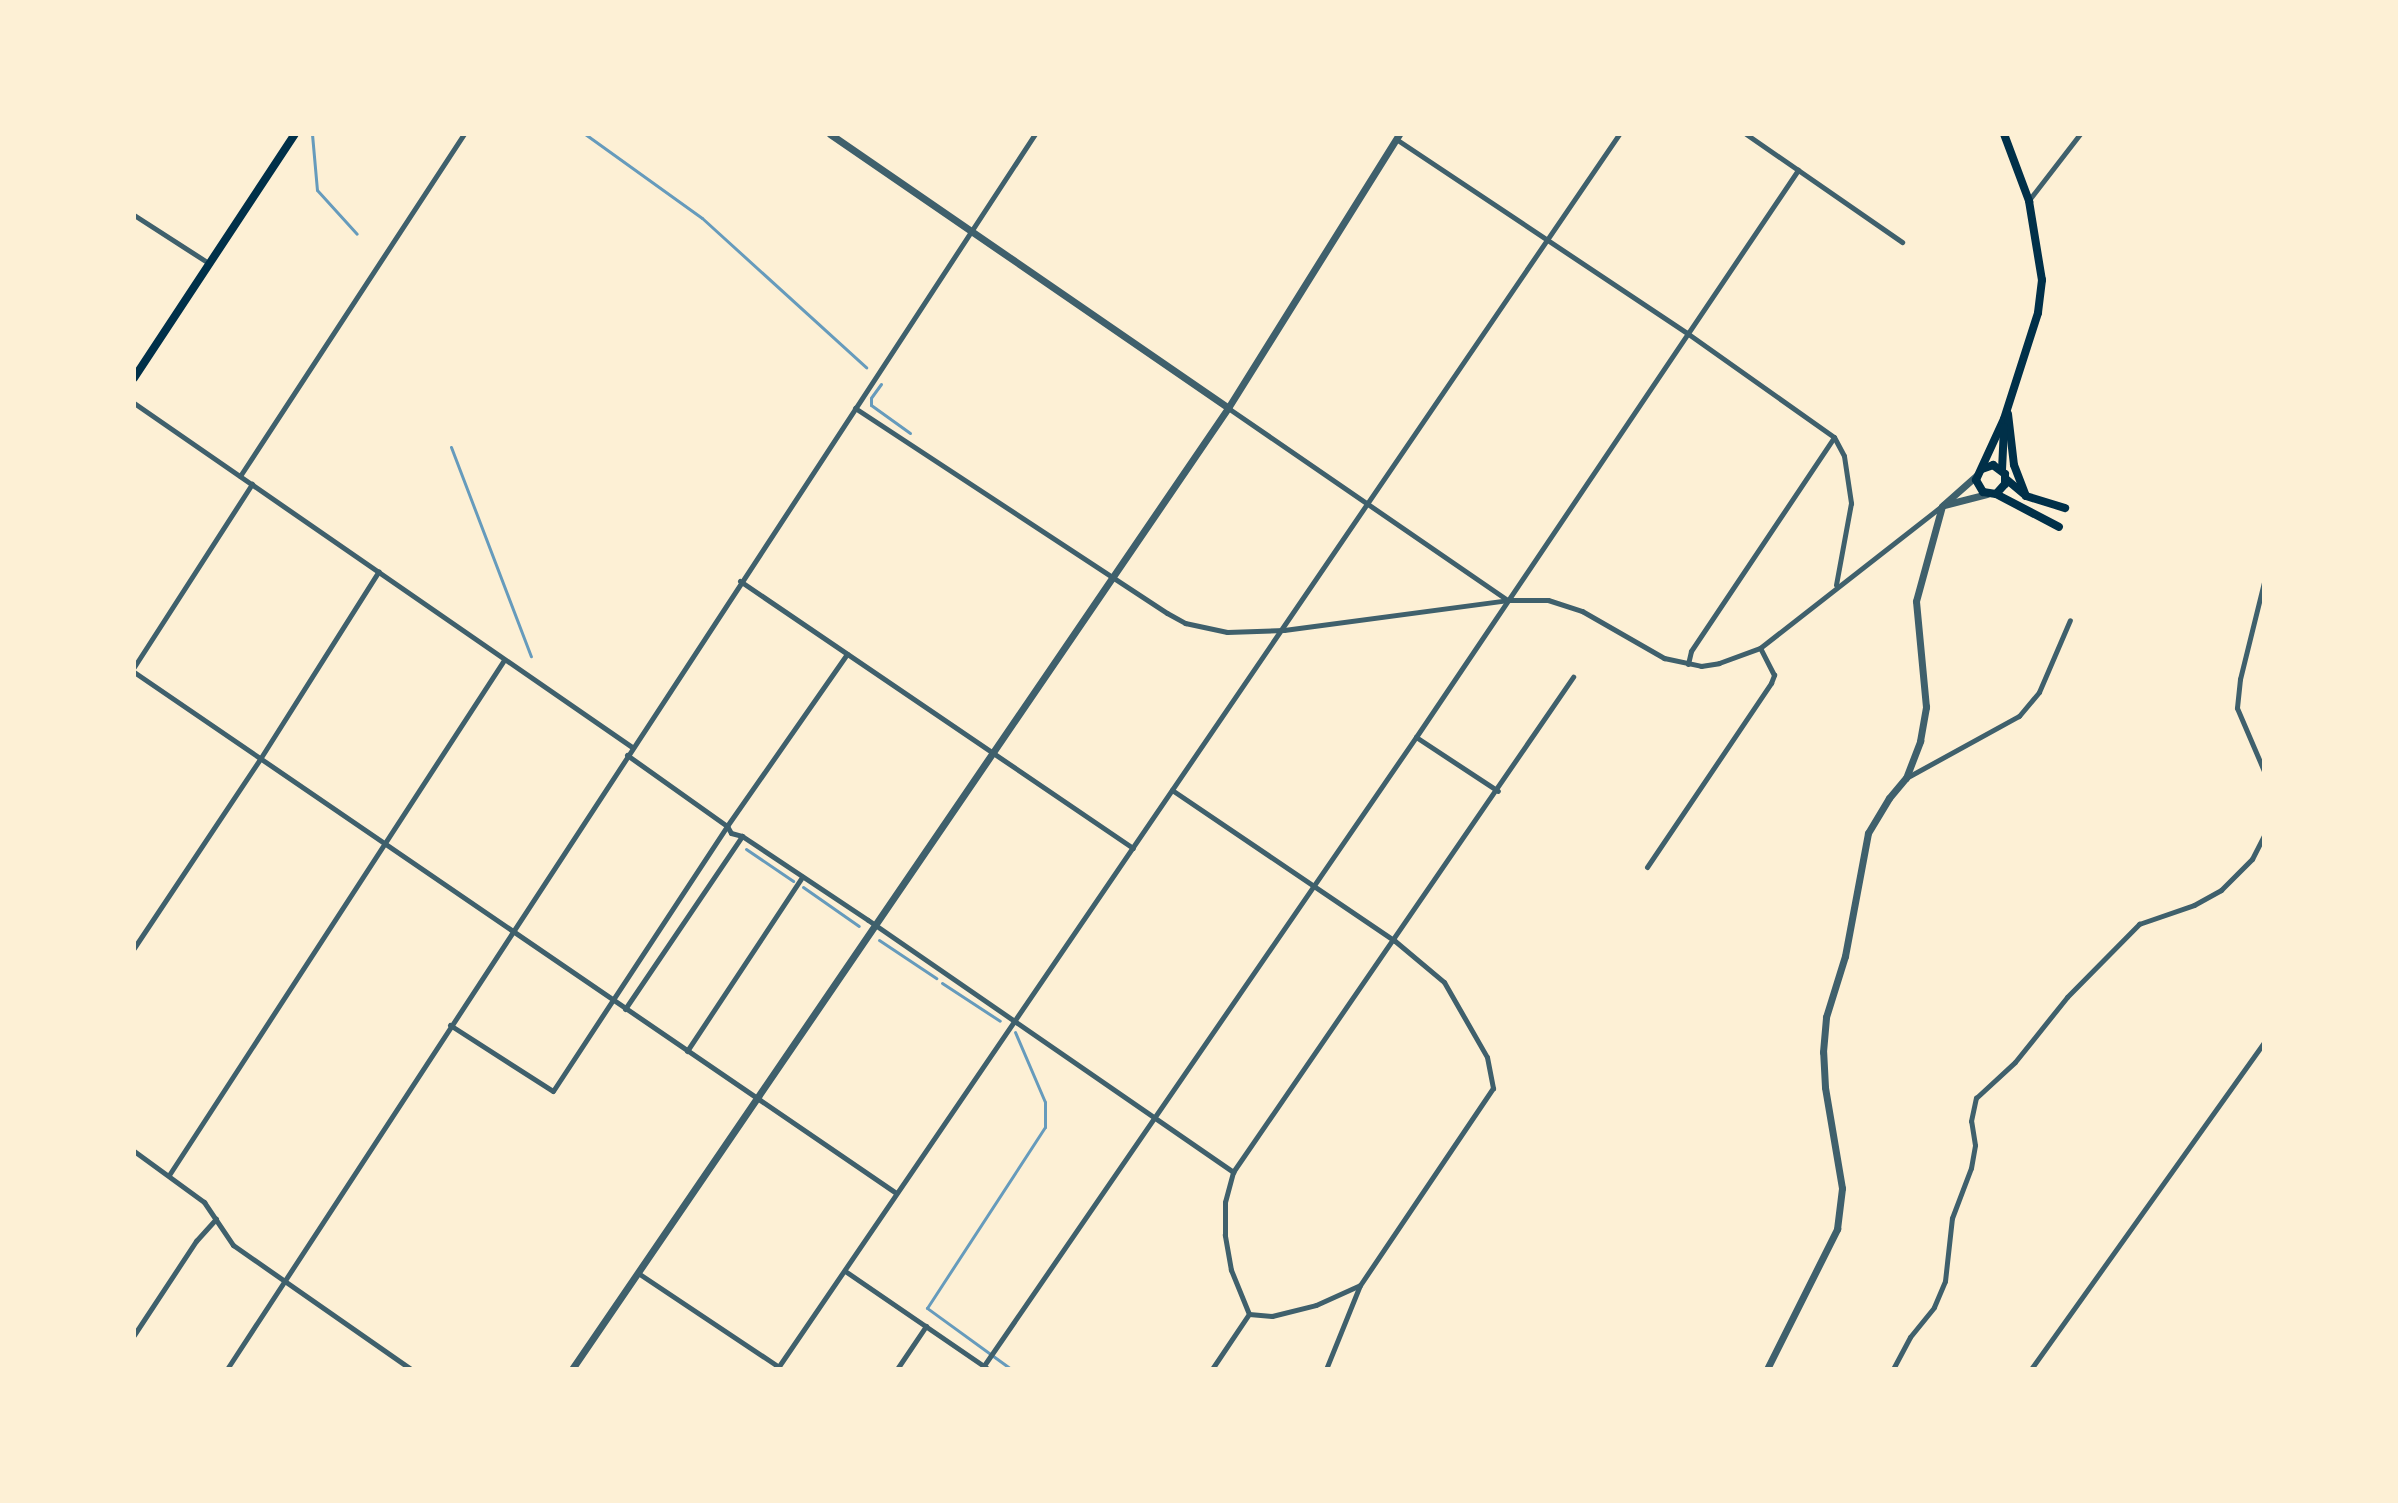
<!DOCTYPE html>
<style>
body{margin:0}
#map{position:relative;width:2398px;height:1503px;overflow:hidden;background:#fdf0d5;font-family:"Noto Serif",serif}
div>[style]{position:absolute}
.stream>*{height:3px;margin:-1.5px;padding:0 1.5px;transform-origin:1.5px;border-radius:1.5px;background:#669bbc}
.minor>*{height:5px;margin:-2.5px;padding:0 2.5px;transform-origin:2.5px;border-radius:2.5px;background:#3f606c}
.tertiary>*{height:7px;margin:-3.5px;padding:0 3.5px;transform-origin:3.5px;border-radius:3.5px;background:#3f606c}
.secondary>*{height:8px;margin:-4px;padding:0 4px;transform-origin:4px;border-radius:4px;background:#003049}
.primary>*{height:8px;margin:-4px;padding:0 4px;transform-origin:4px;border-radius:4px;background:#003049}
span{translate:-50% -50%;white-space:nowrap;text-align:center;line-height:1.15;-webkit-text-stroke:8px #fdf0d5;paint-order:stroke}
.frame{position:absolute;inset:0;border:136px solid #fdf0d5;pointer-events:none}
</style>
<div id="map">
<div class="stream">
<div style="left:312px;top:134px;width:56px;rotate:84.9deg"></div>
<div style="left:317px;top:190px;width:59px;rotate:47.7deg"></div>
<div style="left:585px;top:134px;width:144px;rotate:35.7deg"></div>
<div style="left:702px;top:218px;width:222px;rotate:42.3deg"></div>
<div style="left:881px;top:384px;width:17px;rotate:126deg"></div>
<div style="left:871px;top:398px;width:7px;rotate:90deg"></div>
<div style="left:871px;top:405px;width:48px;rotate:35.7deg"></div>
<div style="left:451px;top:447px;width:224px;rotate:69.1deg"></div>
<div style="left:746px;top:849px;width:57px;rotate:34.2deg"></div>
<div style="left:803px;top:887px;width:68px;rotate:34.9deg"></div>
<div style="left:879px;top:940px;width:69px;rotate:33.7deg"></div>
<div style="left:942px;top:983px;width:69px;rotate:33.2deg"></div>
<div style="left:1011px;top:1369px;width:104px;rotate:-144deg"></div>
<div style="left:927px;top:1308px;width:216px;rotate:-56.9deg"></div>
<div style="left:1045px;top:1127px;width:25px;rotate:-90deg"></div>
<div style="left:1045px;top:1102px;width:76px;rotate:-113.2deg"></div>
</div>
<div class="minor">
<div style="left:1746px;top:134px;width:190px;rotate:34.7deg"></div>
<div style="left:1396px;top:139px;width:350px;rotate:33.7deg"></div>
<div style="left:1687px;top:333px;width:180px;rotate:35.3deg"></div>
<div style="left:1834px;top:437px;width:21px;rotate:62deg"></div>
<div style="left:1844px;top:456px;width:48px;rotate:81.5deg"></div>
<div style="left:1851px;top:503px;width:83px;rotate:100.4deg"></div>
<div style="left:2029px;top:200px;width:83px;rotate:-52.3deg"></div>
<div style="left:134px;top:215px;width:90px;rotate:32.8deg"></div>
<div style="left:134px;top:403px;width:605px;rotate:34.64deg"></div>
<div style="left:855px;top:408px;width:373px;rotate:33.3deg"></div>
<div style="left:1167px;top:613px;width:21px;rotate:29deg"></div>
<div style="left:1185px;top:623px;width:43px;rotate:12.1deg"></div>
<div style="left:1227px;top:632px;width:57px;rotate:-2deg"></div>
<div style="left:1284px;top:630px;width:226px;rotate:-7.6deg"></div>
<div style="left:1508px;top:600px;width:40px"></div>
<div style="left:1548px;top:600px;width:36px;rotate:18deg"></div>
<div style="left:1582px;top:611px;width:95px;rotate:29.8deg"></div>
<div style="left:1664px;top:658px;width:38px;rotate:12deg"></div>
<div style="left:1701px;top:666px;width:18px;rotate:-9deg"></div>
<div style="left:1719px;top:663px;width:44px;rotate:-20.1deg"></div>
<div style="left:1760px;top:648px;width:231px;rotate:-38deg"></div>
<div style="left:1228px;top:408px;width:339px;rotate:34.5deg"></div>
<div style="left:240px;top:476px;width:409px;rotate:-56.8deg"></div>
<div style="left:2264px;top:529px;width:4px;rotate:90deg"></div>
<div style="left:740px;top:581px;width:475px;rotate:34.2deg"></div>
<div style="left:2264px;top:582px;width:100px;rotate:103.9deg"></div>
<div style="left:2240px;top:679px;width:29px;rotate:96deg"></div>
<div style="left:2237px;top:708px;width:69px;rotate:66.8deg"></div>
<div style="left:1688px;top:664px;width:13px;rotate:-77deg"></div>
<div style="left:1691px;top:651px;width:257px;rotate:-56.2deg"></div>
<div style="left:134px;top:667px;width:218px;rotate:-57.2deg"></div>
<div style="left:134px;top:672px;width:923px;rotate:34.36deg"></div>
<div style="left:1416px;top:737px;width:98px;rotate:33.4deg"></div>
<div style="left:627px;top:755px;width:123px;rotate:35.4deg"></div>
<div style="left:727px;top:826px;width:8px;rotate:60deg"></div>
<div style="left:731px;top:833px;width:11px;rotate:15deg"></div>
<div style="left:742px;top:836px;width:151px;rotate:33.7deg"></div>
<div style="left:868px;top:920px;width:444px;rotate:34.6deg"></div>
<div style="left:1906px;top:778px;width:129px;rotate:-28.8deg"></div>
<div style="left:2019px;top:716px;width:31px;rotate:-50deg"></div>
<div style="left:2039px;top:692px;width:78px;rotate:-66.7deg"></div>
<div style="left:1172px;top:790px;width:269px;rotate:34.1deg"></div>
<div style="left:1395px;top:941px;width:64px;rotate:39.9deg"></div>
<div style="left:1444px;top:982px;width:86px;rotate:60.2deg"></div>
<div style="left:1487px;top:1057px;width:32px;rotate:79deg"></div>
<div style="left:1493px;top:1088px;width:238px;rotate:124deg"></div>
<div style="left:1360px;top:1285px;width:91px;rotate:112deg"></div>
<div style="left:1647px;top:867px;width:222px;rotate:-56deg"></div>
<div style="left:1771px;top:683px;width:9px;rotate:-69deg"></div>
<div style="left:1774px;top:675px;width:30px;rotate:-117deg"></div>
<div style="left:134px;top:948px;width:227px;rotate:-56.3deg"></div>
<div style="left:260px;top:759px;width:222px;rotate:-57.7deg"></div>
<div style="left:625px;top:1009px;width:209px;rotate:-55.9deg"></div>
<div style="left:450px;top:1025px;width:122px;rotate:32.7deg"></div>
<div style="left:553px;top:1091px;width:317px;rotate:-56.7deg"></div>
<div style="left:727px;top:826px;width:210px;rotate:-55.1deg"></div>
<div style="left:687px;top:1051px;width:209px;rotate:-56.5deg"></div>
<div style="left:134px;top:1151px;width:87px;rotate:36.1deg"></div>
<div style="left:204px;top:1202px;width:52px;rotate:56deg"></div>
<div style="left:233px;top:1245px;width:217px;rotate:34.9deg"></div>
<div style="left:169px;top:1175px;width:614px;rotate:-56.96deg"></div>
<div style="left:845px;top:1271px;width:173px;rotate:34.4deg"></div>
<div style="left:638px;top:1273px;width:169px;rotate:33.7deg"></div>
<div style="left:1249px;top:1314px;width:48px;rotate:-112.2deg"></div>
<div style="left:1231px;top:1270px;width:36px;rotate:-100deg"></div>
<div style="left:1225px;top:1235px;width:33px;rotate:-90deg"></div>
<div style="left:1225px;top:1202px;width:31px;rotate:-75deg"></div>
<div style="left:1233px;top:1172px;width:601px;rotate:-55.52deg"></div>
<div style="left:1249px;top:1314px;width:23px;rotate:5deg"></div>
<div style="left:1272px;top:1316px;width:45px;rotate:-14deg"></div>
<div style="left:1316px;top:1305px;width:48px;rotate:-24.4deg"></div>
<div style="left:134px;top:1335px;width:113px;rotate:-56.6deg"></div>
<div style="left:196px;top:1241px;width:30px;rotate:-48deg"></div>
<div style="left:985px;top:1364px;width:761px;rotate:-55.5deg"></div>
<div style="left:1416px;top:737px;width:684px;rotate:-56.03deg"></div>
<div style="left:227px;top:1369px;width:1476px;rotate:-56.81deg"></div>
<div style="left:777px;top:1369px;width:1495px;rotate:-55.71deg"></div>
<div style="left:897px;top:1369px;width:52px;rotate:-56deg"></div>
<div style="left:1212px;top:1369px;width:66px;rotate:-56.1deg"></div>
<div style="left:1893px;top:1369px;width:36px;rotate:-62deg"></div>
<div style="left:1910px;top:1337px;width:38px;rotate:-51deg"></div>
<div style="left:1934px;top:1307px;width:28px;rotate:-67deg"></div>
<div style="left:1945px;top:1281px;width:63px;rotate:-83.7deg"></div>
<div style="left:1952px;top:1218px;width:53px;rotate:-69.2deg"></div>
<div style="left:1971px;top:1168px;width:23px;rotate:-80deg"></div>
<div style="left:1975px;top:1145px;width:24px;rotate:-99deg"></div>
<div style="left:1971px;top:1121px;width:24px;rotate:-78deg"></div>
<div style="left:1976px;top:1098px;width:53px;rotate:-42.7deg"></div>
<div style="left:2015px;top:1062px;width:83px;rotate:-51.3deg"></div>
<div style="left:2067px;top:997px;width:103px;rotate:-45.4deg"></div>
<div style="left:2139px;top:924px;width:58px;rotate:-19.1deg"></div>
<div style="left:2194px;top:905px;width:31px;rotate:-29deg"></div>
<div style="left:2221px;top:890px;width:44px;rotate:-45deg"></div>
<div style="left:2252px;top:859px;width:27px;rotate:-63deg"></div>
<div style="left:2031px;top:1369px;width:402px;rotate:-54.5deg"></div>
</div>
<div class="tertiary">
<div style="left:830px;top:134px;width:483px;rotate:34.5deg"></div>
<div style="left:1944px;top:505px;width:44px;rotate:-14.3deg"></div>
<div style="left:1942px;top:506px;width:47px;rotate:-41.5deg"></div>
<div style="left:572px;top:1369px;width:1164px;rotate:-55.68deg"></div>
<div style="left:1228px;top:408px;width:323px;rotate:-58deg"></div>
<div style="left:1767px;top:1369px;width:157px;rotate:-63.4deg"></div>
<div style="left:1837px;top:1229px;width:41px;rotate:-83deg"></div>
<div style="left:1842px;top:1188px;width:102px;rotate:-99.6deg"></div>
<div style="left:1825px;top:1087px;width:35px;rotate:-93deg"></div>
<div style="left:1823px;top:1052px;width:35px;rotate:-85deg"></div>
<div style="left:1826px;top:1017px;width:64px;rotate:-72.7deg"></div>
<div style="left:1845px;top:956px;width:125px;rotate:-79.4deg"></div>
<div style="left:1868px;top:833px;width:41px;rotate:-59deg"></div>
<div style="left:1889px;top:798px;width:26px;rotate:-50deg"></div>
<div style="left:1906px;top:778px;width:40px;rotate:-69deg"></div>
<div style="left:1920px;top:741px;width:35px;rotate:-80deg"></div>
<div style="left:1926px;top:707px;width:106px;rotate:-95.4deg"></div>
<div style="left:1916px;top:601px;width:98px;rotate:-74.7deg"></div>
</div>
<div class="secondary">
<div style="left:134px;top:378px;width:292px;rotate:-56.6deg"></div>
</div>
<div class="primary">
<div style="left:2004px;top:134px;width:72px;rotate:69.5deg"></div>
<div style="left:2029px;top:201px;width:80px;rotate:80.7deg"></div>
<div style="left:2042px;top:280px;width:33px;rotate:97deg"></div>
<div style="left:2038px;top:313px;width:111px;rotate:107.8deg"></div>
<div style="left:2004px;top:419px;width:67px;rotate:114.7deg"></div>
<div style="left:1976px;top:480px;width:14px;rotate:60deg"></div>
<div style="left:1983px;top:492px;width:13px;rotate:9deg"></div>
<div style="left:1996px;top:494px;width:71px;rotate:27.6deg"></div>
<div style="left:2008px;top:414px;width:51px;rotate:83.3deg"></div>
<div style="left:2014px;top:465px;width:33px;rotate:69deg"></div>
<div style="left:1982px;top:469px;width:12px;rotate:-20deg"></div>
<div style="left:1993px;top:465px;width:15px;rotate:37deg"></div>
<div style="left:2005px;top:474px;width:10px;rotate:90deg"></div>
<div style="left:2005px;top:484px;width:13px;rotate:132deg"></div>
<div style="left:2002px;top:470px;width:43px;rotate:-87.3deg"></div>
<div style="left:2006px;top:479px;width:26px;rotate:40deg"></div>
<div style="left:2026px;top:496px;width:41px;rotate:17.1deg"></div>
</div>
<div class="frame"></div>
</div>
